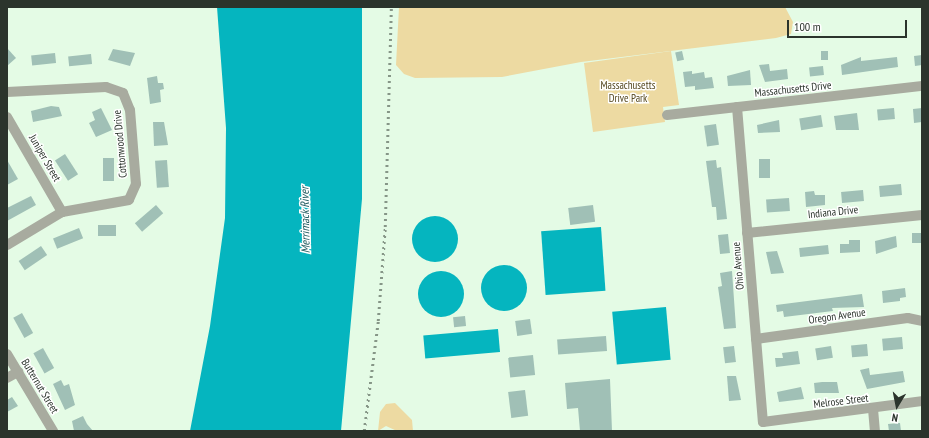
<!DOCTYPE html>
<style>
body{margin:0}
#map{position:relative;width:929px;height:438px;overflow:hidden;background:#e4fbe5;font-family:"PT Sans Narrow",sans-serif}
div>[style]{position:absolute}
.green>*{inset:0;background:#eddaa2}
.water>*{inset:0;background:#05b5bf;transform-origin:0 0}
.round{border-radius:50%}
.building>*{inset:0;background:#a0c0b6;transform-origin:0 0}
.minor>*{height:10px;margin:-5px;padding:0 5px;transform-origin:5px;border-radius:5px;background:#a8ab9f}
.rail>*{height:2.5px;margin-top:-1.25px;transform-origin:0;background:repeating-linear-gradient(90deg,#869687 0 2px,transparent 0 6px)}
span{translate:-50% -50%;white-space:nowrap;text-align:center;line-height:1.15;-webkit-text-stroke:3px #fff;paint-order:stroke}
.park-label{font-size:11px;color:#54471f}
.street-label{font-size:11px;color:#2b342c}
.water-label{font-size:12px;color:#235d61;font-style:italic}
.frame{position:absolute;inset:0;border:8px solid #2b342c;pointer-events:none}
.north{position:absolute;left:877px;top:386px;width:40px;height:40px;-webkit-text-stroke:3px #fff;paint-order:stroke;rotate:190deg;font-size:11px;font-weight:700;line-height:16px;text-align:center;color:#2b342c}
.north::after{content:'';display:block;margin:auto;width:14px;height:18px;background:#2b342c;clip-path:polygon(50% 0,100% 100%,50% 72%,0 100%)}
.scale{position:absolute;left:787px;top:20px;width:120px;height:18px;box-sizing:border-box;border:2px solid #2b342c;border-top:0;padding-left:5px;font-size:12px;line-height:14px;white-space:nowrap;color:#2b342c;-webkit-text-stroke:3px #fff;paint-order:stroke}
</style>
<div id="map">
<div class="green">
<div style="clip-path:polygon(399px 7px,785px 7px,793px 22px,791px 34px,776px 38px,581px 62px,502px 77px,415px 78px,404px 74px,396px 65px)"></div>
<div style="clip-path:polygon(671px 51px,679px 105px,663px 107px,665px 122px,593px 132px,584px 63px)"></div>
<div style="clip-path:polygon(395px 403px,412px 420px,413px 431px,397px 431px,386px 426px,378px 431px,380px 412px,386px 404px)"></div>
</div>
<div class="water">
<div style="clip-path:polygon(217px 7px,362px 7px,362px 199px,341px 431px,190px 431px,210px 326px,225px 218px,226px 128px)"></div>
<div class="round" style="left:412px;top:216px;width:46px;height:46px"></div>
<div style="left:601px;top:227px;width:64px;height:60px;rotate:86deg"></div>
<div class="round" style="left:481px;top:265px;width:46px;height:46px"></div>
<div class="round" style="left:418px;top:271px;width:46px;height:46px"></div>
<div style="left:666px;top:307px;width:53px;height:54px;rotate:85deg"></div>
<div style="left:498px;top:329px;width:23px;height:75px;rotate:85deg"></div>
</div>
<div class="building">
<div style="clip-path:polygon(7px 48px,16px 58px,7px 66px)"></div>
<div style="clip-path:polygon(113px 49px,135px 53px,130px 66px,108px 60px)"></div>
<div style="left:682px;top:51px;width:9px;height:7px;rotate:77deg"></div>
<div style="left:821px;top:51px;width:7px;height:9px"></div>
<div style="left:55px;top:53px;width:10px;height:24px;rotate:84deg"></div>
<div style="left:91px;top:54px;width:10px;height:23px;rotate:84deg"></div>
<div style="clip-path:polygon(922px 55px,922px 65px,915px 66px,914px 56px)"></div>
<div style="clip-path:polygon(861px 57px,861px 61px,897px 57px,898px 67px,842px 75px,841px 65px)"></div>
<div style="clip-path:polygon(769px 64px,770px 71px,787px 69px,788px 79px,765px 82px,759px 65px)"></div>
<div style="left:823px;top:66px;width:9px;height:14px;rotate:84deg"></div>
<div style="clip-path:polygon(750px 70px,751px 85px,728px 86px,727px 76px)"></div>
<div style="clip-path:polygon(692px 71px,692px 74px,704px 72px,705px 78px,712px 77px,714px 88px,695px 90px,695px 86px,685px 87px,683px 72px)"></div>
<div style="clip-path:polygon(157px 76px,158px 83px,163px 83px,164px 89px,160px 90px,161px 102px,150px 104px,147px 78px)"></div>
<div style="clip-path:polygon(51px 106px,59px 107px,62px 116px,33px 122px,31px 111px)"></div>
<div style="clip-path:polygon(101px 108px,112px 130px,96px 137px,89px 123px,95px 120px,92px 112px)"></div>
<div style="left:894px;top:108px;width:11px;height:17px;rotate:85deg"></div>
<div style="clip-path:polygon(922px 108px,922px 122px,914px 123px,913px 109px)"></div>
<div style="clip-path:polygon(857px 113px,859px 130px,836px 130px,834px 116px)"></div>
<div style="left:821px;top:115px;width:12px;height:22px;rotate:81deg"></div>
<div style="clip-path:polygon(779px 120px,780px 132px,758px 133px,757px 125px)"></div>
<div style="clip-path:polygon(153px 122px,164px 122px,168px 145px,154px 146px)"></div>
<div style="left:716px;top:124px;width:21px;height:12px;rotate:82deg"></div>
<div style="left:65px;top:154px;width:24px;height:12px;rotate:57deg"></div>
<div style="left:103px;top:158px;width:11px;height:23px"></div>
<div style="left:759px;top:159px;width:11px;height:19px"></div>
<div style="clip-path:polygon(7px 160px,18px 179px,7px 185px)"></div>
<div style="left:167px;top:160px;width:27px;height:12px;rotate:86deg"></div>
<div style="clip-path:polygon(716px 160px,717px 168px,721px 167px,727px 219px,717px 220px,716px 207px,712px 207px,706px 161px)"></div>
<div style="left:901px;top:184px;width:11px;height:22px;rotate:85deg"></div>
<div style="left:863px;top:190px;width:11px;height:22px;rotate:85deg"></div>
<div style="clip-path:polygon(814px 191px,815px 195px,825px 195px,825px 205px,806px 207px,805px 192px)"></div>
<div style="clip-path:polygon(31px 196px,36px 205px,7px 221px,7px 208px)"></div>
<div style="left:789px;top:198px;width:13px;height:23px;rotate:86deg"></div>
<div style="left:156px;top:205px;width:11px;height:28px;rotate:49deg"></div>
<div style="left:593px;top:205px;width:17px;height:25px;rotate:83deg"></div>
<div style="left:116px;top:225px;width:11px;height:18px;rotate:90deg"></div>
<div style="left:79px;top:228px;width:11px;height:28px;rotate:68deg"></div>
<div style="left:922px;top:233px;width:10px;height:10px;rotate:90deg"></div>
<div style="left:728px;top:234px;width:19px;height:10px;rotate:84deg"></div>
<div style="clip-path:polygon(896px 236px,897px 247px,876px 254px,875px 241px)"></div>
<div style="clip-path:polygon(849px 240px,860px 240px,860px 252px,840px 253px,840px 244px,849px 244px)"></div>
<div style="left:828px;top:245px;width:9px;height:29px;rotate:84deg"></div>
<div style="left:41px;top:246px;width:11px;height:27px;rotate:56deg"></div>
<div style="clip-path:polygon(777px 251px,784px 273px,771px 274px,766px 252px)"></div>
<div style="clip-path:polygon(732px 271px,736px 328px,724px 329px,718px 287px,722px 286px,720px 273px)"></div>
<div style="clip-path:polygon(905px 288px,906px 297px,900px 298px,900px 301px,883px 303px,882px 291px)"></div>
<div style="clip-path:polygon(862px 294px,864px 307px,832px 308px,833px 311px,784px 317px,783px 311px,777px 312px,776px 305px)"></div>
<div style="left:22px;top:313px;width:23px;height:10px;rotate:61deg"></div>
<div style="left:465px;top:316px;width:10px;height:12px;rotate:84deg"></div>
<div style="left:530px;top:319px;width:15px;height:15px;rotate:82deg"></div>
<div style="left:606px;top:336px;width:15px;height:49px;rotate:86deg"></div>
<div style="left:902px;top:337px;width:12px;height:20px;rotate:85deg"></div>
<div style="left:867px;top:344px;width:12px;height:16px;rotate:85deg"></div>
<div style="left:734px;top:346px;width:16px;height:11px;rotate:83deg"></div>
<div style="left:831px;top:346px;width:12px;height:16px;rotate:81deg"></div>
<div style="left:43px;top:348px;width:23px;height:11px;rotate:61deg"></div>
<div style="clip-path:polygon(798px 351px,800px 364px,776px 367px,775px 358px,783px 358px,782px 353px)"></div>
<div style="left:533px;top:355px;width:20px;height:25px;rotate:84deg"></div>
<div style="clip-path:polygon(869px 368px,870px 375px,903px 371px,905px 382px,867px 389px,860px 370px)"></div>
<div style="clip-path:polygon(727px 376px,736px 376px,741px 400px,729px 401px)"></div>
<div style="clip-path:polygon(610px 379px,612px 431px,580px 431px,578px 408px,567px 409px,565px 383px)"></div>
<div style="clip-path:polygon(61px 380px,64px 386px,69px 384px,75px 405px,65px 410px,53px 384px)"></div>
<div style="clip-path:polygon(822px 382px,837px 382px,839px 393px,815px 393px,814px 383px)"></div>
<div style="clip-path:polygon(801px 387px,804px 399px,779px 402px,777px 392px)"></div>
<div style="left:525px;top:390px;width:26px;height:17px;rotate:83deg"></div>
<div style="clip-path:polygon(12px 397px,18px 406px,7px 412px,7px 400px)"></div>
<div style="clip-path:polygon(83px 416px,87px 424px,93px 431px,74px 431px,72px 421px)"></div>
<div style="clip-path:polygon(900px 423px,901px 431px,889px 431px,888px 424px)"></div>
</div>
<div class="minor">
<div style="left:7px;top:92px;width:99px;rotate:-2.9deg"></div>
<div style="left:106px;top:87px;width:18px;rotate:19deg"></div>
<div style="left:123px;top:93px;width:18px;rotate:68deg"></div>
<div style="left:130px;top:110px;width:74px;rotate:85.4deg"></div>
<div style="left:136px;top:184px;width:17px;rotate:114deg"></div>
<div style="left:129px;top:200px;width:68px;rotate:169.8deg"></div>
<div style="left:62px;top:212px;width:64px;rotate:149deg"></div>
<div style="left:737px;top:107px;width:316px;rotate:85.3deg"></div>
<div style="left:763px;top:422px;width:160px;rotate:-7.5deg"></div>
<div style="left:667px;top:115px;width:257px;rotate:-6.5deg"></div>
<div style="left:7px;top:117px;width:110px;rotate:59.9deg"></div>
<div style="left:747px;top:233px;width:176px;rotate:-5.9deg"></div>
<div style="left:756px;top:339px;width:153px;rotate:-7.9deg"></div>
<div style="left:908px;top:318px;width:14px;rotate:12deg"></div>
<div style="left:7px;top:354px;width:90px;rotate:59.1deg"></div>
<div style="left:7px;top:378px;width:13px;rotate:-29deg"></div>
<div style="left:873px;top:409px;width:22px;rotate:85deg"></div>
</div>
<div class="rail">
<div style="left:364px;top:431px;width:111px;rotate:-82.7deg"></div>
<div style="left:378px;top:321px;width:94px;rotate:-85.7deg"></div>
<div style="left:385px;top:227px;width:220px;rotate:-88.4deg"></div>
</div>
<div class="park-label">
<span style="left:628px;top:92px">Massachusetts<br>Drive Park</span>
</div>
<div class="street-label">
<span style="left:793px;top:89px;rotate:-6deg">Massachusetts Drive</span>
<span style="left:120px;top:144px;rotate:-95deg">Cottonwood Drive</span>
<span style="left:45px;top:158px;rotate:60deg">Juniper Street</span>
<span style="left:833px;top:212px;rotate:-6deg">Indiana Drive</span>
<span style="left:738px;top:266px;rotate:-95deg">Ohio Avenue</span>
<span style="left:837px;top:316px;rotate:-8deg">Oregon Avenue</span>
<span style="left:40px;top:386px;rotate:59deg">Butternut Street</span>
<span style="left:841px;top:401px;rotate:-7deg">Melrose Street</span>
</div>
<div class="water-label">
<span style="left:305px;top:220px;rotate:-91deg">Merrimack River</span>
</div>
<div class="frame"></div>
<div class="north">N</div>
<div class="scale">100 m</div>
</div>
